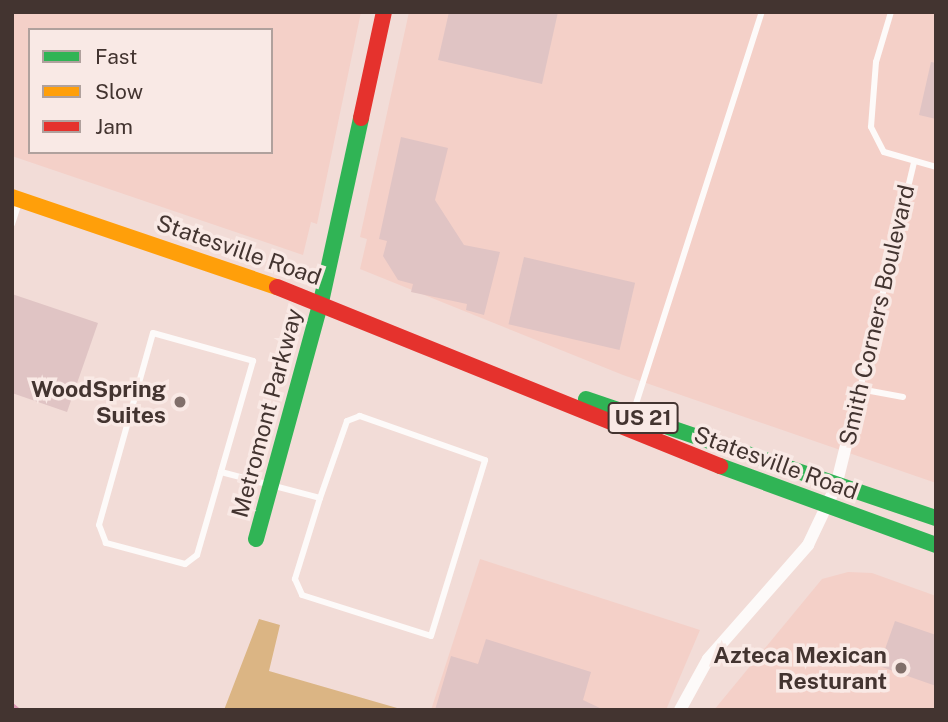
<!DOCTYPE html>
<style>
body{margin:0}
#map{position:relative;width:948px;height:722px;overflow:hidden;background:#f2dcd7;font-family:"Public Sans",sans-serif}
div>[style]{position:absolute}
.built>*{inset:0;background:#f4d0c8}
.forest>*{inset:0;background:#dbb584}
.stream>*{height:4.5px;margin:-2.25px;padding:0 2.25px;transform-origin:2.25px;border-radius:2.25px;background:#dc98b4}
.building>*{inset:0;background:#e0c4c4;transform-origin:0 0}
.lane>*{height:6px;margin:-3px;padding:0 3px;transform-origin:3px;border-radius:3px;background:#fdfaf9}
.street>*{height:12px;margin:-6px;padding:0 6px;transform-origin:6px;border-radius:6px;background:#fdfaf9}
.fast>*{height:16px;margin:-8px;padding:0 8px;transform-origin:8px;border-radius:8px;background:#30b455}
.slow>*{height:16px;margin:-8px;padding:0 8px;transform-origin:8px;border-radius:8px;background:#ff9f0a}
.jam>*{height:16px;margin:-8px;padding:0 8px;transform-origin:8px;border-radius:8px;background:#e5322d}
.dots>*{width:19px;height:19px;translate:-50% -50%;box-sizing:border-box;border:4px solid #f9e9e5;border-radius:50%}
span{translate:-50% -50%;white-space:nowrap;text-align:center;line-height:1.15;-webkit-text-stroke:7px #f9e9e5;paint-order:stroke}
.shield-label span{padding:2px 5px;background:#f9e9e5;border:2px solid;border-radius:5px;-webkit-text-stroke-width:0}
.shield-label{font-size:21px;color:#433430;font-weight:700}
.street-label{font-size:23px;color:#433430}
.poi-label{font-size:23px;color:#433430;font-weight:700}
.right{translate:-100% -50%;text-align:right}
.frame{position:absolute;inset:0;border:14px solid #433430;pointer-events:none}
.legend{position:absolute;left:28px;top:28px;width:245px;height:126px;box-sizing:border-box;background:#f9e9e5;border:2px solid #b0a19d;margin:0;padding:9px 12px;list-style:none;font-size:21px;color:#433430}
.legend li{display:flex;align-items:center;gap:14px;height:35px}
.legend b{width:35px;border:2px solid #b0a19d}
</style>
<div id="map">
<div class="built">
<div style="clip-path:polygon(evenodd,12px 12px,361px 12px,317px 224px,311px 222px,303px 255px,12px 156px,12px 12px,30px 30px,271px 30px,271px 152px,30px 152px,30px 30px)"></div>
<div style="clip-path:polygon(409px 12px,936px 12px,936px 483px,623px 375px,360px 269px,367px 239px,360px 237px)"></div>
<div style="clip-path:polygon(480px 559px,700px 630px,666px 710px,431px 710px)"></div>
<div style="clip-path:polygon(848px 572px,872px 573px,936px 596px,936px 710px,714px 710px,822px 579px)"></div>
</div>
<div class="forest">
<div style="clip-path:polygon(259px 619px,280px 625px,269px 671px,404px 710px,224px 710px)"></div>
</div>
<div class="stream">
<div style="left:12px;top:705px;width:8px;rotate:40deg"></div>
</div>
<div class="building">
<div style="clip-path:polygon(449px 12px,558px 12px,542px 84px,438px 60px)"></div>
<div style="clip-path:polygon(931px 62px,936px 63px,936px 119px,919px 115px)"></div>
<div style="clip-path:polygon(401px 137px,448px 148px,435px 200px,464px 245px,500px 252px,484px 315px,466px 310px,467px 304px,411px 292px,413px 284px,398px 280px,383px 256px,387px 241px,379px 239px)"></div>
<div style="left:524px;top:257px;width:114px;height:69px;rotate:13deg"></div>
<div style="clip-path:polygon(12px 294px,98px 323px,67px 412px,12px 393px)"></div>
<div style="clip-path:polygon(895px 621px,936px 635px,936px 686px,879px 666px)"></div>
<div style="clip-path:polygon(486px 639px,591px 672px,583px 700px,604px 710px,435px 710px,451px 656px,478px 664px)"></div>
</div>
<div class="lane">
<div style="left:891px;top:12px;width:52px;rotate:106.7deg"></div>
<div style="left:876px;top:62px;width:65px;rotate:94.4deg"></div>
<div style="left:871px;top:127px;width:28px;rotate:63deg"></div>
<div style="left:884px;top:152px;width:54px;rotate:16.1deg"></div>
<div style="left:12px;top:224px;width:23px;rotate:-72deg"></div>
<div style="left:903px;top:397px;width:44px;rotate:-169.5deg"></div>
<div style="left:860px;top:389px;width:233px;rotate:-76.6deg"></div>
<div style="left:633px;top:413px;width:421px;rotate:-72.2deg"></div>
<div style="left:221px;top:472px;width:86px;rotate:106.1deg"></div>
<div style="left:197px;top:555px;width:15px;rotate:143deg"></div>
<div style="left:185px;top:564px;width:82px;rotate:-165.1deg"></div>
<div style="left:106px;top:543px;width:19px;rotate:-111deg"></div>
<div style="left:99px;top:525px;width:199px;rotate:-74.3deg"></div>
<div style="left:153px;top:333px;width:104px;rotate:15.6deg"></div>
<div style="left:253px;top:361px;width:116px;rotate:106.1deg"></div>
<div style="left:221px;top:472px;width:102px;rotate:14.7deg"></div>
<div style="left:320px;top:498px;width:85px;rotate:107.2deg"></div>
<div style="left:295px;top:579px;width:17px;rotate:66deg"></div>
<div style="left:302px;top:595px;width:135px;rotate:17.6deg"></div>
<div style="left:431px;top:636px;width:184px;rotate:-72.9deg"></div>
<div style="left:485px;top:460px;width:133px;rotate:-160.6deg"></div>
<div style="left:360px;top:416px;width:14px;rotate:159deg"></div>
<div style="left:347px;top:421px;width:82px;rotate:109.3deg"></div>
</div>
<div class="street">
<div style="left:680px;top:710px;width:58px;rotate:-61.2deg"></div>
<div style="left:708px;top:659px;width:152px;rotate:-48.7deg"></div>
<div style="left:808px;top:545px;width:65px;rotate:-64.6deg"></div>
<div style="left:836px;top:486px;width:100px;rotate:-76.1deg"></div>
</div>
<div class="fast">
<div style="left:586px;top:399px;width:370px;rotate:18.8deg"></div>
<div style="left:720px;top:466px;width:230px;rotate:20.1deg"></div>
<div style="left:256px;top:539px;width:246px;rotate:-74.7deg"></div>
<div style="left:321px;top:302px;width:188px;rotate:-77.7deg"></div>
</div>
<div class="slow">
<div style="left:12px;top:197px;width:280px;rotate:18.8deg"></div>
</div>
<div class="jam">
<div style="left:361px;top:118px;width:108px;rotate:-77.8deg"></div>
<div style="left:277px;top:287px;width:478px;rotate:22deg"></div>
</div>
<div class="dots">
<div style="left:180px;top:402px;background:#806f6a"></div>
<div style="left:901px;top:668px;background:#806f6a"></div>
</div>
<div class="shield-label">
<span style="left:643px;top:418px">US 21</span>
</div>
<div class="street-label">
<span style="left:239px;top:250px;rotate:19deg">Statesville Road</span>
<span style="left:877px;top:315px;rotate:-77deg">Smith Corners Boulevard</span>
<span style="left:267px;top:413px;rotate:-75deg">Metromont Parkway</span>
<span style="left:776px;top:463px;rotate:20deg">Statesville Road</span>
</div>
<div class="poi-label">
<span class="right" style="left:166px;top:402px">WoodSpring<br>Suites</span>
<span class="right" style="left:887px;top:668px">Azteca Mexican<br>Resturant</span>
</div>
<div class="frame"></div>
<ul class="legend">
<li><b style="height:9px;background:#30b455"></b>Fast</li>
<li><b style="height:9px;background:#ff9f0a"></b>Slow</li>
<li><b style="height:9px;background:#e5322d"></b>Jam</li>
</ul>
</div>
